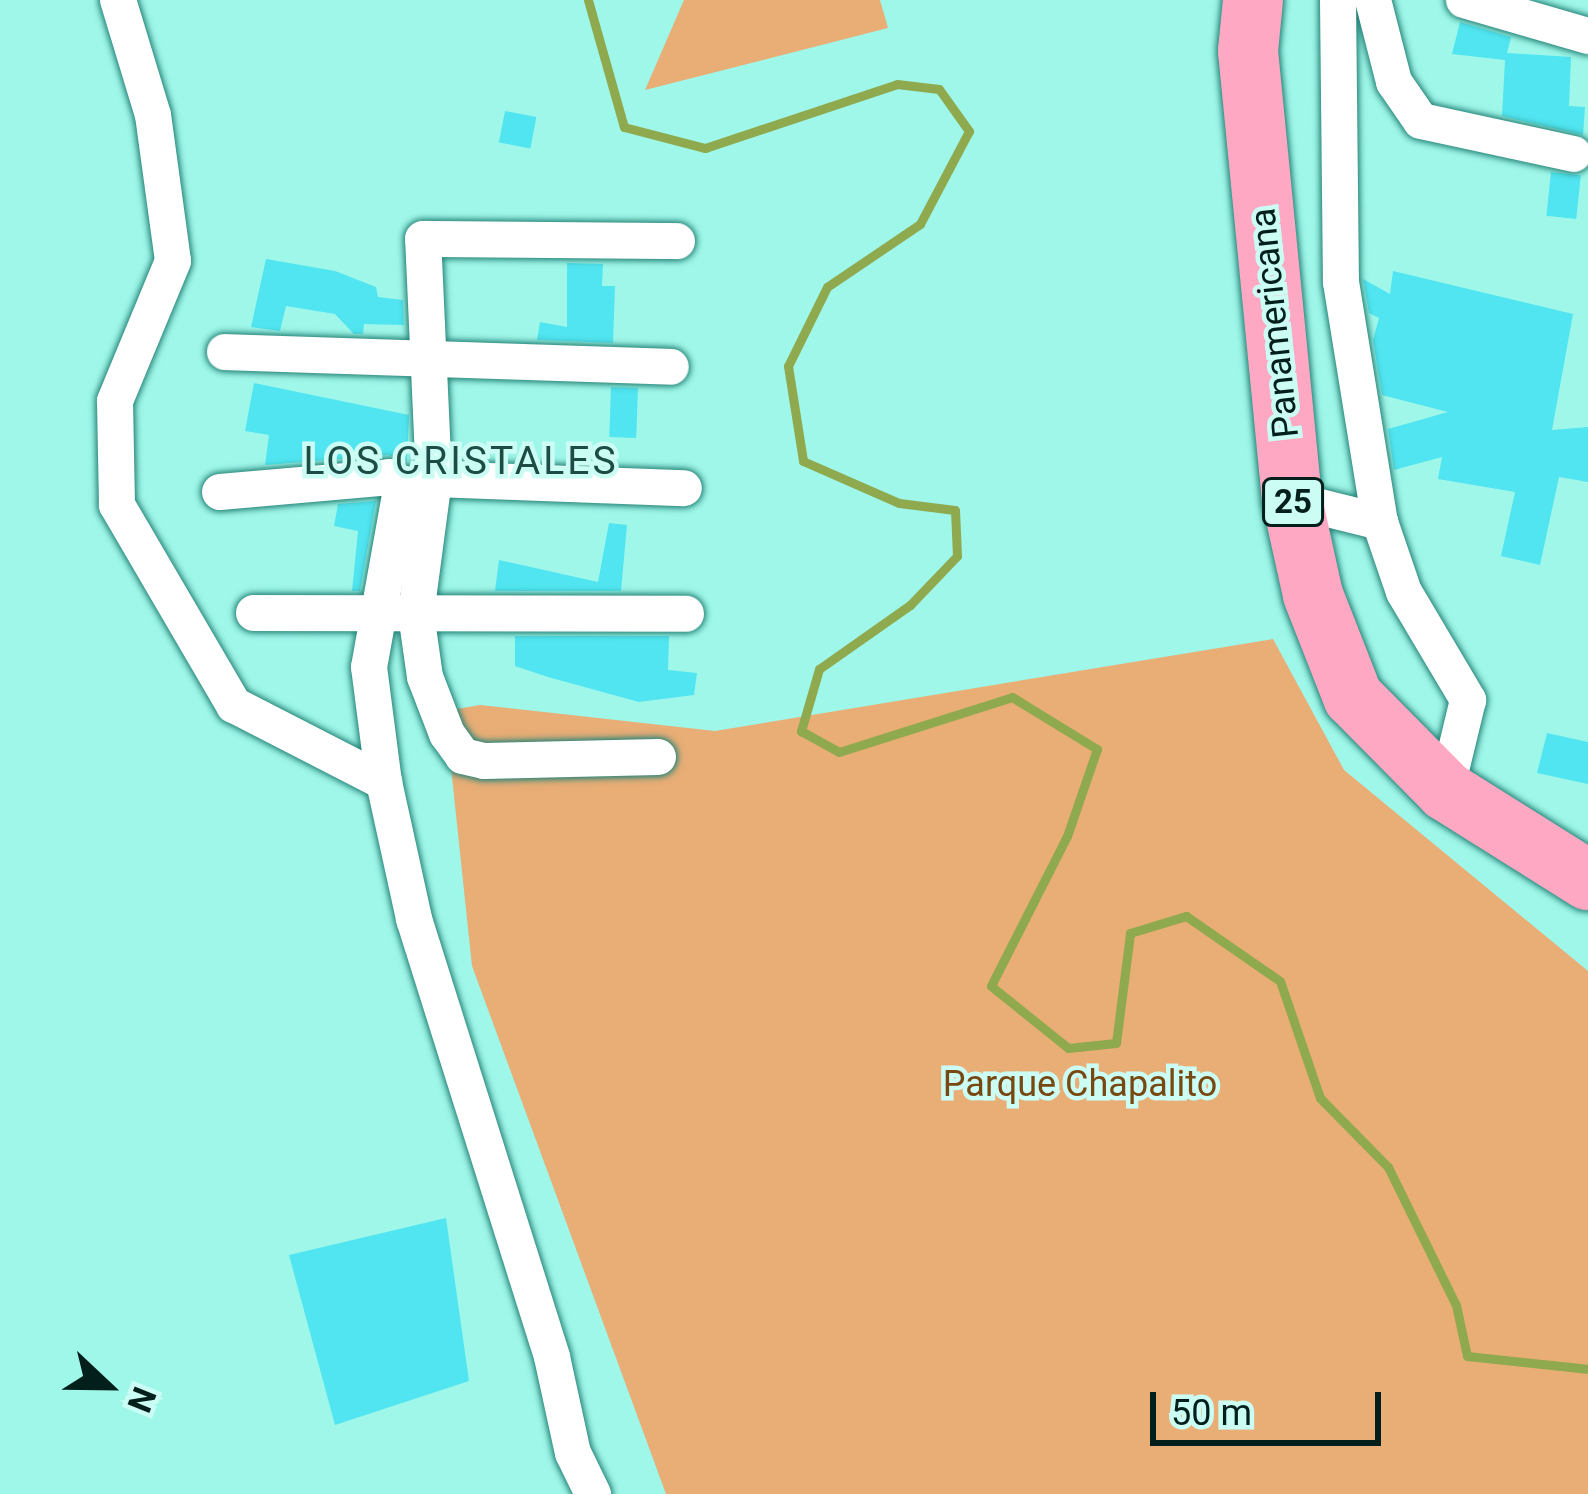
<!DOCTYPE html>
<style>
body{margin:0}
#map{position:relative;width:1588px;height:1494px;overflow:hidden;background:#9ff7e9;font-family:Roboto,sans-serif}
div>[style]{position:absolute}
.green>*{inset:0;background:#e9ad76}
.stream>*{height:9px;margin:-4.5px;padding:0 4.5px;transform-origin:4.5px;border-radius:4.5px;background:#8faa4e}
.building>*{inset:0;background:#51e5f1;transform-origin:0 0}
.roads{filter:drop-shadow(0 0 3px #268478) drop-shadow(0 0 3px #268478)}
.street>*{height:36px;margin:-18px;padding:0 18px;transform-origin:18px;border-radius:18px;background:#fff}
.primary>*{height:60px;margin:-30px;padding:0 30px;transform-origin:30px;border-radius:30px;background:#fea8c3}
span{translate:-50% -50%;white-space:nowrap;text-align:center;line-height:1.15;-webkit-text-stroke:9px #cbfdf4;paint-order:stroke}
.shield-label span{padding:3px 9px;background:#cbfdf4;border:3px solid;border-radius:9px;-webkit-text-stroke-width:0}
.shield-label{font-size:33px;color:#031f1b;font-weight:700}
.street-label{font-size:36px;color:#031f1b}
.park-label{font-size:36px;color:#784813}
.neighbourhood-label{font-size:39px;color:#1d4c46;letter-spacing:3px}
.north{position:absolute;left:48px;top:1326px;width:120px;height:120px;-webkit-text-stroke:9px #cbfdf4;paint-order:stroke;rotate:112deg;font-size:33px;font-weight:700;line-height:48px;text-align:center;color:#031f1b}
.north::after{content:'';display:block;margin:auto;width:42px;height:54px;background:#031f1b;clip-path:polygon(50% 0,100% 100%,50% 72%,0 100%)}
.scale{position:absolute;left:1150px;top:1392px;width:231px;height:54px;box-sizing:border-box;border:6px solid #031f1b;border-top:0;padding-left:15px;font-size:36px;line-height:42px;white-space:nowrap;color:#031f1b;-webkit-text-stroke:9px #cbfdf4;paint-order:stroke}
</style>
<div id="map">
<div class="green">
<div style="clip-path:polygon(684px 0,880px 0,888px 28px,645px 90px)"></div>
<div style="clip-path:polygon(1273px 639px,1344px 770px,1588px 971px,1588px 1494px,666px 1494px,472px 966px,445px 711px,480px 705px,715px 731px)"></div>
</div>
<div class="stream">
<div style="left:588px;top:0;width:132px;rotate:74.2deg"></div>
<div style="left:624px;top:127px;width:84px;rotate:14.5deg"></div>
<div style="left:705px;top:148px;width:202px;rotate:-18.4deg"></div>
<div style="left:897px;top:84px;width:42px;rotate:6.8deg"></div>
<div style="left:939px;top:89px;width:52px;rotate:54.5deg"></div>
<div style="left:969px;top:131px;width:105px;rotate:117.8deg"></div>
<div style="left:920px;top:224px;width:112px;rotate:145.9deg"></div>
<div style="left:827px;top:287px;width:88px;rotate:116.3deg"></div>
<div style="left:788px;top:366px;width:96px;rotate:81deg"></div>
<div style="left:803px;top:461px;width:105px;rotate:23.6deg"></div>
<div style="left:899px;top:503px;width:56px;rotate:7.1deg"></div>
<div style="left:955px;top:510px;width:46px;rotate:87.5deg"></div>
<div style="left:957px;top:556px;width:68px;rotate:133.8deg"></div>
<div style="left:910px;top:605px;width:111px;rotate:144.9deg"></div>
<div style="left:819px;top:669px;width:65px;rotate:106.2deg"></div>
<div style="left:801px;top:731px;width:43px;rotate:28.9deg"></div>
<div style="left:839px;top:752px;width:182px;rotate:-17.6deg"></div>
<div style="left:1012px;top:697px;width:100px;rotate:31.5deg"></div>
<div style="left:1097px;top:749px;width:92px;rotate:109deg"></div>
<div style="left:1067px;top:836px;width:168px;rotate:116.9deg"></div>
<div style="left:991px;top:986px;width:99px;rotate:38.8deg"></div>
<div style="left:1068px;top:1048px;width:48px;rotate:-5.9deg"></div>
<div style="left:1116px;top:1043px;width:111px;rotate:-82.7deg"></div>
<div style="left:1130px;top:933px;width:59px;rotate:-16.9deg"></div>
<div style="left:1186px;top:916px;width:114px;rotate:34.7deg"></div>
<div style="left:1280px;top:981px;width:124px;rotate:71.1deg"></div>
<div style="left:1320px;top:1098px;width:97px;rotate:45.4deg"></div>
<div style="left:1388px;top:1167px;width:154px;rotate:63.8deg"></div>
<div style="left:1456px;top:1305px;width:52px;rotate:77.8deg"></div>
<div style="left:1467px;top:1356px;width:122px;rotate:6.1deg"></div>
</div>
<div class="building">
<div style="clip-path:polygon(1460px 22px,1511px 37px,1507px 53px,1571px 57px,1569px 106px,1585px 107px,1583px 135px,1502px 116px,1505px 60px,1452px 54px)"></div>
<div style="left:505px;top:111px;width:32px;height:32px;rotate:11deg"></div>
<div style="left:1551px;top:172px;width:30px;height:44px;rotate:6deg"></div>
<div style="clip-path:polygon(266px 259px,335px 271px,376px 287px,378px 297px,403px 300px,404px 325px,364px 324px,363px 334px,354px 334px,335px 314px,286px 306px,280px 331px,251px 327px)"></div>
<div style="clip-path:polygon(567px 263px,603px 264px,602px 286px,615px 286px,613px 343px,537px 340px,540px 322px,567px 327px)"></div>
<div style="clip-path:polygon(1393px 271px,1573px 314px,1552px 430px,1588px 427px,1588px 482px,1559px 477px,1540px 565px,1501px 556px,1515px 492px,1438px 479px,1442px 457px,1394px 470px,1388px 429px,1448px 412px,1382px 395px,1373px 340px,1379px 318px,1369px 313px,1363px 279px,1390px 294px)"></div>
<div style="clip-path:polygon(254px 383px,409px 415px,407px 461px,388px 455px,265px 465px,269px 435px,245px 431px)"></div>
<div style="left:611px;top:387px;width:27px;height:50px;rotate:2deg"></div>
<div style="clip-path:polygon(376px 501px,360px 591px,352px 591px,358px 531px,334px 526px,338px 504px)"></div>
<div style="clip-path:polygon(609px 523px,627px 525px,621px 591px,495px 591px,499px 560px,598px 582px)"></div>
<div style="clip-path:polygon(515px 636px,669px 636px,668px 670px,697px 673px,694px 695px,639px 702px,548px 677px,515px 666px)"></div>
<div style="clip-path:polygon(1547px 733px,1588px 742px,1588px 784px,1537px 773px)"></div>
<div style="clip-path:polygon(446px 1218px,469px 1381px,335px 1425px,289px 1255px)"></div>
</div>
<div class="roads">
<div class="street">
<div style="left:118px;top:0;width:120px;rotate:73.1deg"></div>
<div style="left:153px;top:115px;width:147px;rotate:82.2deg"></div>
<div style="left:173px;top:261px;width:152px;rotate:112.5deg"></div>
<div style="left:115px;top:401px;width:104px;rotate:88.9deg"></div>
<div style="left:117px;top:505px;width:232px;rotate:59.7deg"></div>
<div style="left:234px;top:705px;width:169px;rotate:27.2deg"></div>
<div style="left:384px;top:782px;width:140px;rotate:77.6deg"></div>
<div style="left:414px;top:919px;width:459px;rotate:72.5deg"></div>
<div style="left:552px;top:1357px;width:98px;rotate:77.7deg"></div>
<div style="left:573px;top:1453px;width:46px;rotate:64deg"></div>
<div style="left:1338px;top:0;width:282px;rotate:89.4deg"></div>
<div style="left:1341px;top:282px;width:243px;rotate:80.8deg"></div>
<div style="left:1380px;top:522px;width:74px;rotate:71.1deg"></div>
<div style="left:1404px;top:592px;width:126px;rotate:59.3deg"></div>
<div style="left:1468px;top:700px;width:94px;rotate:103.6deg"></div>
<div style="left:1373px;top:0;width:85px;rotate:75.6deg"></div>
<div style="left:1394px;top:82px;width:47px;rotate:55.3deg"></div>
<div style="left:1421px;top:121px;width:156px;rotate:12.2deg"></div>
<div style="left:1464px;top:0;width:129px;rotate:16.2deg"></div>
<div style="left:225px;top:352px;width:446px;rotate:1.9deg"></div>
<div style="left:434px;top:479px;width:250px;rotate:2.1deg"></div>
<div style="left:220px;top:492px;width:171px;rotate:-5deg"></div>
<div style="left:390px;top:477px;width:14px;rotate:30deg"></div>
<div style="left:402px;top:484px;width:186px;rotate:100.2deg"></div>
<div style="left:369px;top:667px;width:116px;rotate:82.6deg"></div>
<div style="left:1292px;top:500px;width:91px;rotate:14deg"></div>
<div style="left:254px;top:613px;width:432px;rotate:0.1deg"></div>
<div style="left:658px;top:757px;width:174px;rotate:178.7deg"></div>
<div style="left:484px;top:761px;width:22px;rotate:-167deg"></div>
<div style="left:463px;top:756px;width:27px;rotate:-126deg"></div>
<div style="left:447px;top:734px;width:61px;rotate:-111.1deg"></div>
<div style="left:425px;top:677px;width:64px;rotate:-98.1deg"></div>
<div style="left:416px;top:614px;width:136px;rotate:-82.4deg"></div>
<div style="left:434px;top:479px;width:240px;rotate:-92.6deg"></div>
<div style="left:423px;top:239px;width:254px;rotate:0.5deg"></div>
</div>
<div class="primary">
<div style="left:1253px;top:0;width:51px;rotate:95.6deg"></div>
<div style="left:1248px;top:51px;width:451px;rotate:84.4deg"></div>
<div style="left:1292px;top:500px;width:97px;rotate:77.5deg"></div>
<div style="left:1313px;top:595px;width:110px;rotate:68.6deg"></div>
<div style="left:1353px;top:697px;width:132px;rotate:45.3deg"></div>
<div style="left:1446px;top:791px;width:168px;rotate:32.1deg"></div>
</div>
</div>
<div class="shield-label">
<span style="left:1293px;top:502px">25</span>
</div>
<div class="street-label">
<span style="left:1275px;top:323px;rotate:-96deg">Panamericana</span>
</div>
<div class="park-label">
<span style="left:1080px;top:1085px">Parque Chapalito</span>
</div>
<div class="neighbourhood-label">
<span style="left:461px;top:461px">LOS CRISTALES</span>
</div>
<div class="north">N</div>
<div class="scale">50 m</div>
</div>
